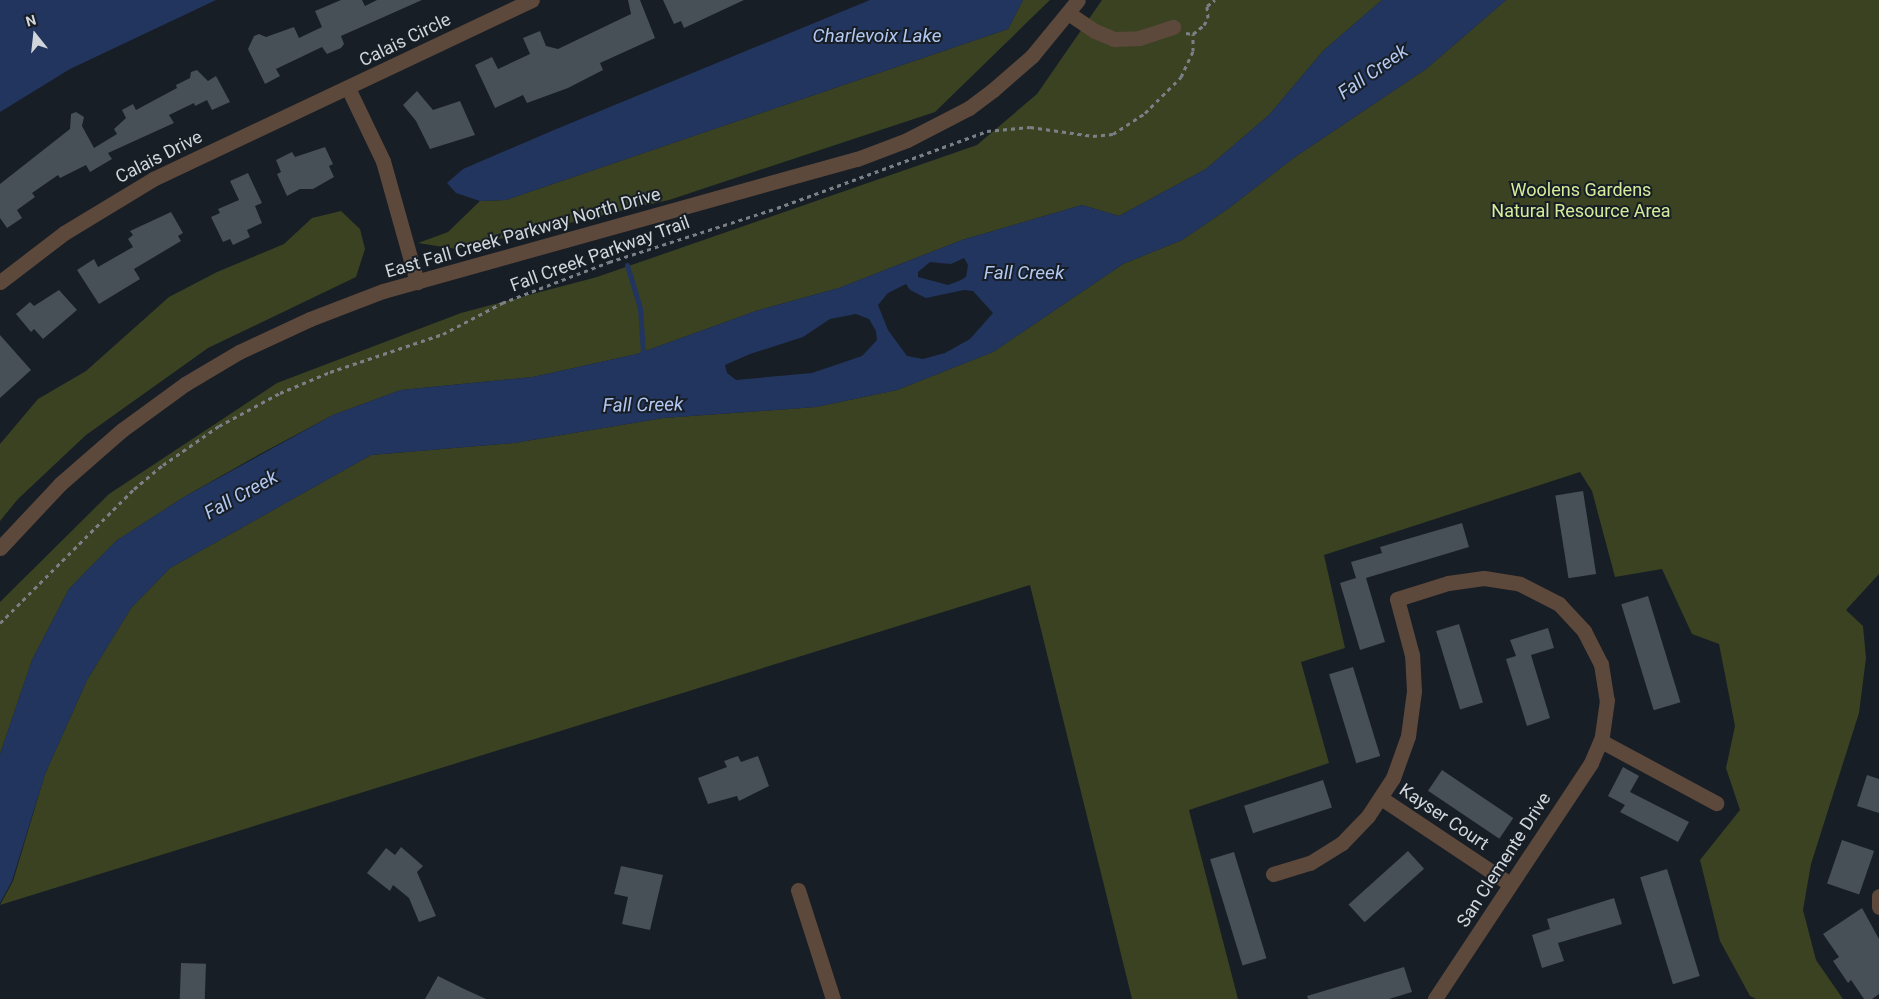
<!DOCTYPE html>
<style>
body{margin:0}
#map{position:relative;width:1879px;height:999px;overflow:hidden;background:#171e25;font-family:Roboto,sans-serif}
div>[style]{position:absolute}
.green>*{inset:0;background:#3a4222}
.water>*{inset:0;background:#22355f}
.stream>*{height:5px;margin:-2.5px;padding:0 2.5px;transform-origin:2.5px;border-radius:2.5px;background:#22355f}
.building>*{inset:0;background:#474f57;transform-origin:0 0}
.path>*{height:3px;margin-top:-1.5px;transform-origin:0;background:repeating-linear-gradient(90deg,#7a8086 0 4px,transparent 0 8px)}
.minor>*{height:15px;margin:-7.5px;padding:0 7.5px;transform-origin:7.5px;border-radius:7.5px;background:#5d483c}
span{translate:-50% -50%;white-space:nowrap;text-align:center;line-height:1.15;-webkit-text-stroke:4px #171e25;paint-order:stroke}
.street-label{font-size:18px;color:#d1d6db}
.park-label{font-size:18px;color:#d7ec9a}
.water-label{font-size:19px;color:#b2c8f2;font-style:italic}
.north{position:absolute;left:10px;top:10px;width:50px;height:50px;-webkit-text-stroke:4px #171e25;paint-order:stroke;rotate:344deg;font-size:14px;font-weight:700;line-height:20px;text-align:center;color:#d1d6db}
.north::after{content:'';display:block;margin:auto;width:18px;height:22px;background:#d1d6db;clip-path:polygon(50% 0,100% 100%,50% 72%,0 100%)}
</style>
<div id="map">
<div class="green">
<div style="clip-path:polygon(1023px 0,1050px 0,935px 112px,669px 200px,456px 249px,418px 243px,448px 232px,480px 201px,506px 200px,1008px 29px)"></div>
<div style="clip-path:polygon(1102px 0,1382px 0,1324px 50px,1269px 115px,1206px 169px,1119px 216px,1082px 205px,962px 240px,839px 288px,756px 311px,637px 354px,533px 377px,401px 390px,333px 415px,260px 454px,184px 497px,116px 541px,69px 589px,32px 660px,0 754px,0 602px,109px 494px,277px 383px,461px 313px,597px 277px,977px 145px,1037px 94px)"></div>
<div style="clip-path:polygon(1506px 0,1879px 0,1879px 574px,1846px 610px,1863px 626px,1866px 658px,1859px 713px,1811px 864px,1803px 910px,1816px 960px,1843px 999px,1756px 999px,1750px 996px,1720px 941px,1700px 860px,1740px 810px,1726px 768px,1735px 726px,1719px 644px,1692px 634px,1662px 569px,1615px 577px,1592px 491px,1580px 472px,1324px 555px,1345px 648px,1301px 662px,1329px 763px,1189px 810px,1238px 999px,1132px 999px,1030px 585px,0 905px,13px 881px,45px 774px,87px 680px,131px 608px,170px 568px,371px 455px,514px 443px,663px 418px,816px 407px,897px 390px,993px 352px,1123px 264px,1182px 240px,1229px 208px,1295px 157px,1426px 69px)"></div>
<div style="clip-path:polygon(341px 211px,360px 229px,365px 249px,356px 277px,208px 348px,86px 435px,18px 499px,0 521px,0 444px,38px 399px,86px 371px,169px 297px,217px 272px,284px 244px,312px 218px)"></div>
</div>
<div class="water">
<div style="clip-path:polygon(0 0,216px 0,70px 69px,0 112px)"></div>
<div style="clip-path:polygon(870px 0,1023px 0,1008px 29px,506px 200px,480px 201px,456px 193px,447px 183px,463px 169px,554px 130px)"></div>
<div style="clip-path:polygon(evenodd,1382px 0,1506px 0,1426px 69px,1295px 157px,1229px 208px,1182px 240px,1123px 264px,993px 352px,897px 390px,816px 407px,663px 418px,514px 443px,371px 455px,170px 568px,131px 608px,87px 680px,45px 774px,12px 881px,0 903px,0 754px,32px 660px,69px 589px,116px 541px,184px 497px,333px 415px,401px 390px,533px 377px,637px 354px,756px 311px,839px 288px,962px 240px,1082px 205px,1119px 216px,1206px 169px,1269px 115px,1324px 50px,1382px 0,964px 258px,968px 265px,966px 277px,959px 281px,948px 285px,918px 277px,918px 272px,930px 262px,951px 264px,964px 258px,1382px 0,906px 284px,910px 290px,926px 298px,964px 290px,973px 291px,993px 313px,970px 339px,945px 353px,923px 359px,907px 356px,888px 330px,878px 305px,888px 293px,906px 284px,1382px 0,856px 314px,869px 319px,876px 331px,877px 340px,862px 356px,812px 373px,736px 380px,727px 373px,725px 365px,750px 354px,803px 337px,830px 319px,856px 314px)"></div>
</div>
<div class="stream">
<div style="left:627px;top:265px;width:45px;rotate:73.2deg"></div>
<div style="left:640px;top:308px;width:44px;rotate:86.1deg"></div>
<div style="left:643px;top:352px;width:6px;rotate:121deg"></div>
</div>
<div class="building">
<div style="clip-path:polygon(341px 0,362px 0,365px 6px,377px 0,422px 0,341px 36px,344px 44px,341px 48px,327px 54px,322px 47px,276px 69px,280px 76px,265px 84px,248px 49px,254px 36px,259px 34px,266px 37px,294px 27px,299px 38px,322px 27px,315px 11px)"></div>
<div style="clip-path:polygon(628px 0,640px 0,655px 38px,600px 63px,603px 70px,568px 88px,527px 103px,523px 95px,495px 108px,475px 65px,492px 57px,498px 69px,530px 54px,523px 38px,540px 31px,546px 46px,558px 49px,631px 14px)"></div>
<div style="clip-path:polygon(663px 0,744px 0,684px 28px,681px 21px,674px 24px)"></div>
<div style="clip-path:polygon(197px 70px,208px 81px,216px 76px,230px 102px,212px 110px,207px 100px,195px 106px,194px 103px,169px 115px,174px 123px,108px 153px,112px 159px,90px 172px,86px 165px,60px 178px,58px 175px,32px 193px,35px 197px,17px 210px,22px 218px,7px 228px,0 218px,0 184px,70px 129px,71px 114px,76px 112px,84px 117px,82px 126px,94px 148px,117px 134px,114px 129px,126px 118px,122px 110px,133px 104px,136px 110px,177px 88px,176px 85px,190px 78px,191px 72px)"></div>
<div style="clip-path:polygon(417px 91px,433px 110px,460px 101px,475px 135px,430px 149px,416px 121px,403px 105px)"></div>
<div style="clip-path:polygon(325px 147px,333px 164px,329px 166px,334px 177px,313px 189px,300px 189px,287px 196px,277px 174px,281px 172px,276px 160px,292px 152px,295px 157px)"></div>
<div style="clip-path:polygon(248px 173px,262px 203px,255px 206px,262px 223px,247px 230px,250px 237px,233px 245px,230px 239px,223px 242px,211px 217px,220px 213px,218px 209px,239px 200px,230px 181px)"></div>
<div style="clip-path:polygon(171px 212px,183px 233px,178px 236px,181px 241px,134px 269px,140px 279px,99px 304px,77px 270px,94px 259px,98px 267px,133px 247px,128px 239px,133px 235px,130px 231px)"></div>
<div style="clip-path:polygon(59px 290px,77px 310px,43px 339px,34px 329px,31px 332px,16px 314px,30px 302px,34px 306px)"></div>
<div style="clip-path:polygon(0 335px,31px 370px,0 398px)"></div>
<div style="left:1583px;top:491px;width:84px;height:28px;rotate:81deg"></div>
<div style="clip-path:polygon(1462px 523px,1469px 547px,1366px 578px,1385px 642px,1360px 650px,1340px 583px,1356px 578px,1351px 562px,1382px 553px,1380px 547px)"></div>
<div style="left:1648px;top:596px;width:111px;height:28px;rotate:73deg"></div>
<div style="left:1459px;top:624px;width:82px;height:24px;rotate:73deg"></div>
<div style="clip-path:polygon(1548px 628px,1554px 648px,1531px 655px,1550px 718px,1527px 726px,1506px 659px,1516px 656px,1510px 640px)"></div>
<div style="left:1353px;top:667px;width:93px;height:25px;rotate:73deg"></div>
<div style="clip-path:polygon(738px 756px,741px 762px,758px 756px,769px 786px,739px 801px,737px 796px,708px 804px,698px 778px,727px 767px,724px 761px)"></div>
<div style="clip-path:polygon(1623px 767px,1639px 776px,1630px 792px,1689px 822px,1678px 842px,1620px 812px,1625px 805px,1608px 796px)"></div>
<div style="left:1442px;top:770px;width:86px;height:25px;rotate:34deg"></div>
<div style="clip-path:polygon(1867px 775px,1879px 779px,1879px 813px,1857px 806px)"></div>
<div style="left:1323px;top:780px;width:29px;height:83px;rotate:72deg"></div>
<div style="left:1842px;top:840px;width:34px;height:46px;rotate:19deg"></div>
<div style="clip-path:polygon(401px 847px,423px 866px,417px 872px,436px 916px,419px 922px,409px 898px,393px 885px,390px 891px,367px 873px,386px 848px,395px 855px)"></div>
<div style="left:1408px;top:851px;width:24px;height:80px;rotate:48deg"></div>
<div style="left:1234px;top:852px;width:111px;height:25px;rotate:73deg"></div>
<div style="clip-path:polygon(621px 866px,663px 875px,650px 930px,622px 924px,628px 897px,614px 894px)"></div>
<div style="left:1667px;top:869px;width:112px;height:28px;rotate:73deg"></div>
<div style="clip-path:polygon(1614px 898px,1622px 924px,1558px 943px,1564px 961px,1542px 968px,1532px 935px,1550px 929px,1547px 919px)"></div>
<div style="clip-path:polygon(1862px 908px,1879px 939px,1879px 994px,1872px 999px,1864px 999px,1851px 980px,1848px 983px,1833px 961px,1839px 957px,1823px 934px)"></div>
<div style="left:181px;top:963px;width:25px;height:36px;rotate:2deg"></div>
<div style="clip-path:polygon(1404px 967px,1412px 992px,1389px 999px,1308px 999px,1307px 996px)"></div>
<div style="clip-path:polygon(438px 976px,462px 988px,486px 999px,425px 999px)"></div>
</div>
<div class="path">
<div style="left:1186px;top:33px;width:7px;rotate:8deg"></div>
<div style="left:1193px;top:34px;width:14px;rotate:-39deg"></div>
<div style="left:1204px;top:25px;width:8px;rotate:-60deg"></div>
<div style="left:1208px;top:18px;width:12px;rotate:-95deg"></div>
<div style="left:1207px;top:6px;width:10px;rotate:-37deg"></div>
<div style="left:0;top:623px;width:190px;rotate:-45deg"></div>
<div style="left:134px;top:489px;width:38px;rotate:-40deg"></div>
<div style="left:163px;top:465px;width:68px;rotate:-34.9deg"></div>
<div style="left:219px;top:426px;width:69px;rotate:-28.4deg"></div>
<div style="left:280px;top:393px;width:54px;rotate:-22.8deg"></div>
<div style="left:330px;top:372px;width:119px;rotate:-18.6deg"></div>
<div style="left:443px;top:334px;width:67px;rotate:-27.7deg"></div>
<div style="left:502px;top:303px;width:115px;rotate:-21deg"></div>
<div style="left:609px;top:262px;width:176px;rotate:-17.8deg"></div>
<div style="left:777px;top:208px;width:224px;rotate:-20.1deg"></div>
<div style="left:987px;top:131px;width:43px;rotate:-5.3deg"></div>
<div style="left:1030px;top:127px;width:64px;rotate:8.1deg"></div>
<div style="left:1093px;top:136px;width:20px;rotate:-6deg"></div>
<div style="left:1113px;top:134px;width:38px;rotate:-33deg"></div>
<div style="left:1145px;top:113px;width:51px;rotate:-45deg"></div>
<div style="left:1181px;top:77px;width:29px;rotate:-65deg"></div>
<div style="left:1193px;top:51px;width:17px;rotate:-90deg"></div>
</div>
<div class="minor">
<div style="left:1068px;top:13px;width:32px;rotate:34deg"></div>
<div style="left:1095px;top:31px;width:21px;rotate:23deg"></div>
<div style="left:1114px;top:39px;width:25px;rotate:-2deg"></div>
<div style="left:1139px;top:38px;width:36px;rotate:-18deg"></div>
<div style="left:348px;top:88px;width:81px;rotate:64.4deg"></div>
<div style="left:383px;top:161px;width:126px;rotate:74.3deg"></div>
<div style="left:0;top:282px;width:81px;rotate:-37.4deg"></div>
<div style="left:64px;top:233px;width:104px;rotate:-31.2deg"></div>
<div style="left:153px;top:179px;width:419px;rotate:-25.3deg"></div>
<div style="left:0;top:548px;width:88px;rotate:-46.8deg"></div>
<div style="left:60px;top:484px;width:82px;rotate:-41.1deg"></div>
<div style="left:122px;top:430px;width:78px;rotate:-36.1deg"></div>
<div style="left:185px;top:384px;width:63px;rotate:-30.7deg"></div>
<div style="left:239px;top:352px;width:78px;rotate:-24.9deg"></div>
<div style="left:310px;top:319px;width:78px;rotate:-21deg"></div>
<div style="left:383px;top:291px;width:492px;rotate:-15.6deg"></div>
<div style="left:857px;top:159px;width:53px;rotate:-20.8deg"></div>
<div style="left:907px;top:140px;width:70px;rotate:-27.3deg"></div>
<div style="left:969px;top:108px;width:30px;rotate:-37deg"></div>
<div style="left:993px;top:90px;width:52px;rotate:-41.1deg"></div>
<div style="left:1032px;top:56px;width:72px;rotate:-50.6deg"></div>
<div style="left:1601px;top:741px;width:131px;rotate:28.3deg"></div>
<div style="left:1381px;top:798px;width:155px;rotate:33.7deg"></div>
<div style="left:1273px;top:874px;width:39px;rotate:-17deg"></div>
<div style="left:1310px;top:863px;width:38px;rotate:-32deg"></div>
<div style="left:1342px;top:843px;width:37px;rotate:-46deg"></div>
<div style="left:1368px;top:816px;width:45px;rotate:-56.7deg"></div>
<div style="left:1393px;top:778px;width:45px;rotate:-70.3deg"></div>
<div style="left:1408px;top:736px;width:45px;rotate:-82.4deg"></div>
<div style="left:1414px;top:691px;width:36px;rotate:-93deg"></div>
<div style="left:1412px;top:655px;width:58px;rotate:-105deg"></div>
<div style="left:1397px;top:599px;width:53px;rotate:-17.4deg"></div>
<div style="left:1448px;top:583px;width:36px;rotate:-8deg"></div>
<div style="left:1484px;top:578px;width:36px;rotate:9deg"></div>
<div style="left:1520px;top:584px;width:44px;rotate:27.1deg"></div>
<div style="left:1559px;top:604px;width:37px;rotate:47deg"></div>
<div style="left:1584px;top:631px;width:37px;rotate:63deg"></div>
<div style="left:1601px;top:664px;width:36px;rotate:81deg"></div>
<div style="left:1607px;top:700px;width:37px;rotate:98deg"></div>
<div style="left:1602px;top:737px;width:28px;rotate:113deg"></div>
<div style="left:1591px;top:763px;width:283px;rotate:123.5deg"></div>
<div style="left:798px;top:890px;width:114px;rotate:72.2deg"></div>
<div style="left:1879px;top:896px;width:11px;rotate:90deg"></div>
</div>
<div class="street-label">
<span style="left:405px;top:40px;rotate:-26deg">Calais Circle</span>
<span style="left:159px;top:157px;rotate:-27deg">Calais Drive</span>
<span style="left:523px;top:233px;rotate:-16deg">East Fall Creek Parkway North Drive</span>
<span style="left:600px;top:254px;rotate:-20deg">Fall Creek Parkway Trail</span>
<span style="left:1444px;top:817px;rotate:34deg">Kayser Court</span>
<span style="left:1504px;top:860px;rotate:-57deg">San Clemente Drive</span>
</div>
<div class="park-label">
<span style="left:1581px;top:201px">Woolens Gardens<br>Natural Resource Area</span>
</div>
<div class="water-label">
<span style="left:877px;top:36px">Charlevoix Lake</span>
<span style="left:1373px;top:72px;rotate:-35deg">Fall Creek</span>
<span style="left:1024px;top:273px">Fall Creek</span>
<span style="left:643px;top:405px;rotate:-1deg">Fall Creek</span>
<span style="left:241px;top:495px;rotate:-29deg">Fall Creek</span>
</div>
<div class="north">N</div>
</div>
